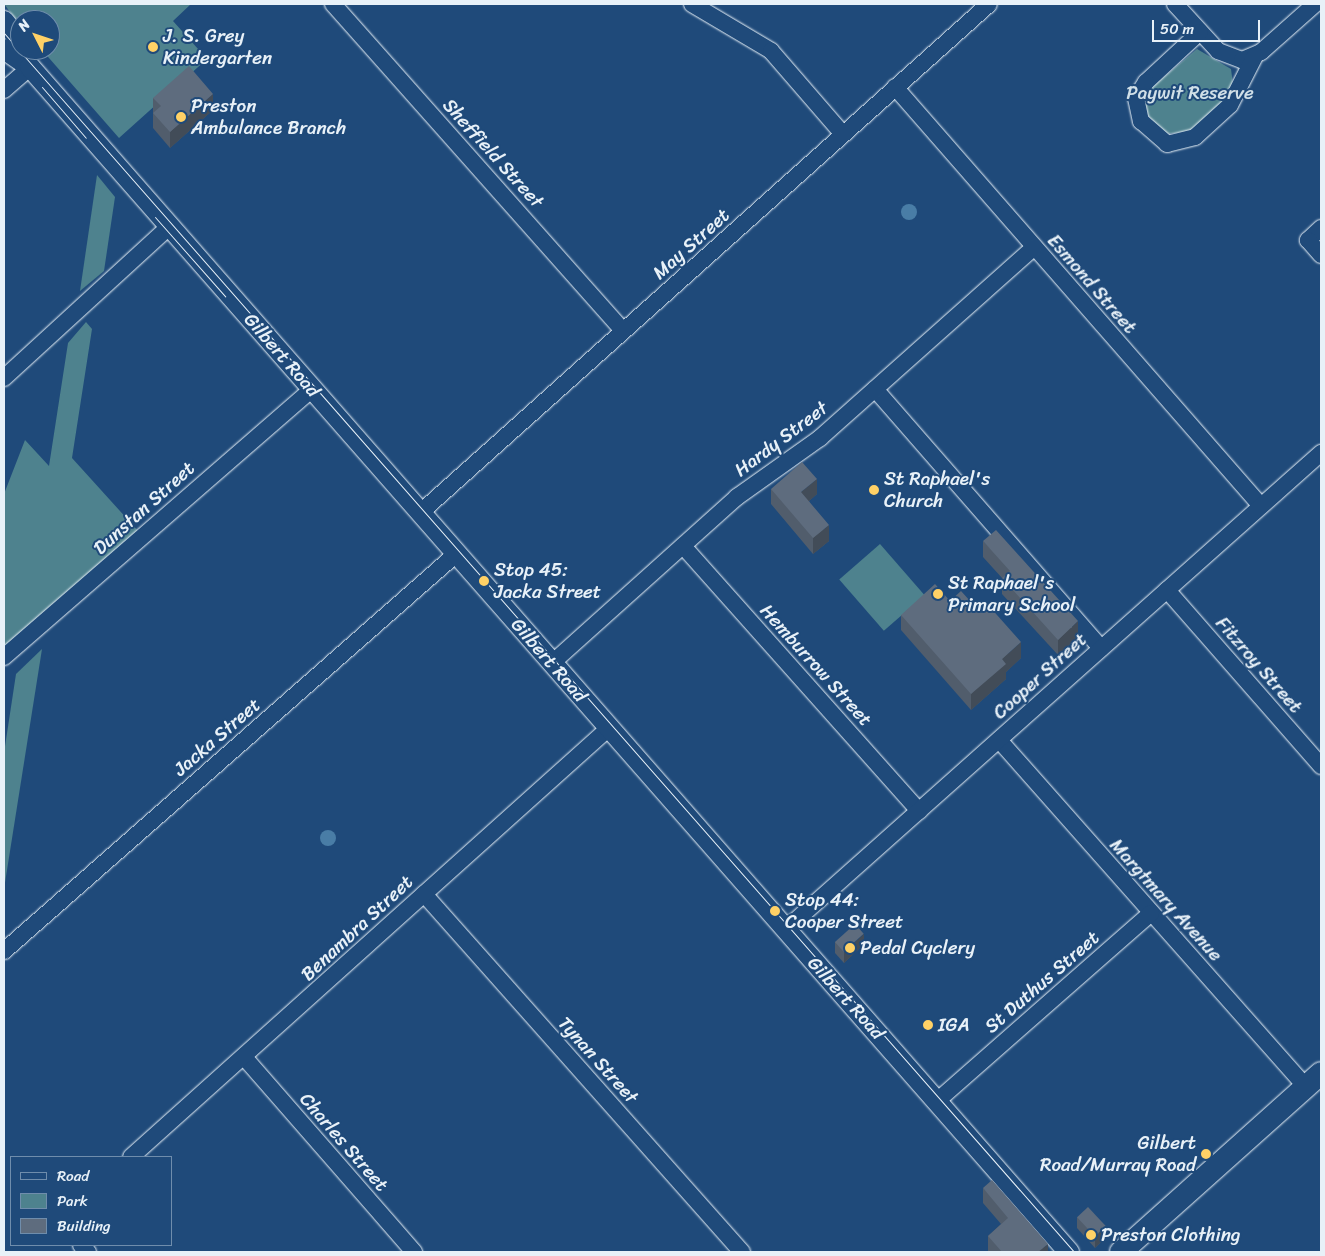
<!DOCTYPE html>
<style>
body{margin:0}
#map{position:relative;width:1325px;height:1256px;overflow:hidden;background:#1f4a7a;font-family:Sriracha,sans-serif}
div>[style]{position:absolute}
.green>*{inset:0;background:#4e828e;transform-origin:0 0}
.water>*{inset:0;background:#497da6}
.round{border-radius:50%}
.roads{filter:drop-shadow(0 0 1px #e8f1f8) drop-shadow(0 0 1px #e8f1f8)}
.minor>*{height:16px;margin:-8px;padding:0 8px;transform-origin:8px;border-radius:8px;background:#1f4a7a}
.tertiary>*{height:20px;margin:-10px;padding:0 10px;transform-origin:10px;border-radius:10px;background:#1f4a7a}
.secondary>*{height:22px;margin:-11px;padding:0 11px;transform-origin:11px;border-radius:11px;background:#1f4a7a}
.tram>*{height:1px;margin:-0.5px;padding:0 0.5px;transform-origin:0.5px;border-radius:0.5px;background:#e8f1f8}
.wall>*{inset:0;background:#515d6c}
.shaded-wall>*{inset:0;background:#424c58}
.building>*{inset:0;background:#5e6c7e;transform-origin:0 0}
.dots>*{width:14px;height:14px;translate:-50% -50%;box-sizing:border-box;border:2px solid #1f4a7a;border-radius:50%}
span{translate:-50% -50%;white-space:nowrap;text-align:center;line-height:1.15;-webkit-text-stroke:4px #1f4a7a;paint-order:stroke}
.poi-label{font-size:19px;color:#e8f1f8}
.left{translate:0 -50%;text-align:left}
.right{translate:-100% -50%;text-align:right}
.park-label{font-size:19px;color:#d1e0e8}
.street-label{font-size:19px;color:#e8f1f8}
.frame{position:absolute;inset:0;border:5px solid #e8f1f8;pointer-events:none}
.legend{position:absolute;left:10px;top:1156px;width:162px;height:90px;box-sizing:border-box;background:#1f4a7a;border:1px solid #6f8dac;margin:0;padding:6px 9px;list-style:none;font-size:15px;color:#e8f1f8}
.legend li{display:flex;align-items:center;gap:10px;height:25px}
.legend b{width:25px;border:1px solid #6f8dac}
.north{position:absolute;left:10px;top:10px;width:50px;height:50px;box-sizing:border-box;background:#1f4a7a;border:1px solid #6f8dac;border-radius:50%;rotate:311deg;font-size:14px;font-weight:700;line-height:20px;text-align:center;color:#e8f1f8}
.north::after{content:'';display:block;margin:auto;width:18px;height:22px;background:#ffd166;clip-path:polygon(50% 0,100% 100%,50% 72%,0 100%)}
.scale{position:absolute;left:1152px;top:20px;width:108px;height:22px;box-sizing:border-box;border:2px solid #e8f1f8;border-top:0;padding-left:6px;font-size:15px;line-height:18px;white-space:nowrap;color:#e8f1f8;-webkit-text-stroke:4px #1f4a7a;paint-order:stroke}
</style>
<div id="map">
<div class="green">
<div style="clip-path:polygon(4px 4px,191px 4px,173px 21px,207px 59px,119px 138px,42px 50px,50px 50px,50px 20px,20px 20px,20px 25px)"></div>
<div style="clip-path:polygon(1197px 49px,1231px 69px,1234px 92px,1193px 131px,1165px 134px,1145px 117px,1145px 93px)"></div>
<div style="clip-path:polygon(97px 175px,115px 197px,104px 271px,80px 291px)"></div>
<div style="clip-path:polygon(86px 322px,92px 329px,72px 458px,139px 532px,4px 649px,4px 494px,25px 440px,49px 466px,68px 343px)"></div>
<div style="left:880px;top:544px;width:68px;height:54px;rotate:49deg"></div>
<div style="clip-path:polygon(42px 649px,4px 889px,4px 753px,16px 674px)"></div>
</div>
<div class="water">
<div class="round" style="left:901px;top:204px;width:16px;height:16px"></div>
<div class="round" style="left:320px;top:830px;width:16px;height:16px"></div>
</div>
<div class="roads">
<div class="minor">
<div style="left:333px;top:4px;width:437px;rotate:48.4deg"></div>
<div style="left:692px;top:4px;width:92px;rotate:30.7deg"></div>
<div style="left:771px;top:51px;width:110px;rotate:49.1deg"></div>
<div style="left:1175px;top:4px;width:64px;rotate:47.5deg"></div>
<div style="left:1218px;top:51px;width:26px;rotate:21deg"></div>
<div style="left:1242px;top:60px;width:21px;rotate:-23deg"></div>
<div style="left:1261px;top:52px;width:72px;rotate:-41.6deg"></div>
<div style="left:1200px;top:32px;width:74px;rotate:137.2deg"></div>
<div style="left:1146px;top:82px;width:19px;rotate:122deg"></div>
<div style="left:1136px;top:98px;width:24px;rotate:78deg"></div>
<div style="left:1141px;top:121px;width:35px;rotate:41deg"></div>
<div style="left:1167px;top:144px;width:29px;rotate:-14deg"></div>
<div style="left:1195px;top:137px;width:47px;rotate:-42.4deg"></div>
<div style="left:1230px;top:105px;width:55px;rotate:-63deg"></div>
<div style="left:895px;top:87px;width:556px;rotate:48.86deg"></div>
<div style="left:4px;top:90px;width:35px;rotate:-41deg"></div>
<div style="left:1321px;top:228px;width:18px;rotate:137deg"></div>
<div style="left:1308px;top:240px;width:20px;rotate:49deg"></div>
<div style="left:4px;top:378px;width:224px;rotate:-42.5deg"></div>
<div style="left:875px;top:389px;width:344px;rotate:48.9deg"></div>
<div style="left:420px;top:513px;width:763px;rotate:-41.81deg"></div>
<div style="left:683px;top:546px;width:355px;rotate:48.3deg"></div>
<div style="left:1167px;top:590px;width:234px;rotate:48.8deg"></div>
<div style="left:4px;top:657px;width:408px;rotate:-41deg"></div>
<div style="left:552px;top:663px;width:249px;rotate:-41.9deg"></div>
<div style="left:737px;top:497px;width:102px;rotate:-35.4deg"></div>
<div style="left:820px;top:438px;width:287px;rotate:-41.7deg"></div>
<div style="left:999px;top:740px;width:463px;rotate:48.5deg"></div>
<div style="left:424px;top:894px;width:479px;rotate:48.4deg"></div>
<div style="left:785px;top:930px;width:718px;rotate:-41.67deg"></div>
<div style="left:4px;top:951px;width:602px;rotate:-41.29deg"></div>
<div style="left:244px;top:1057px;width:259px;rotate:48.9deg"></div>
<div style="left:937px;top:1101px;width:285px;rotate:-41.3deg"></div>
<div style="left:131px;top:1157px;width:642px;rotate:-41.91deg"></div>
<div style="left:81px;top:1245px;width:10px;rotate:45deg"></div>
</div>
<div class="tertiary">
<div style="left:4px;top:21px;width:26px;rotate:51deg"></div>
<div style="left:4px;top:49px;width:32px;rotate:35deg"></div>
<div style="left:30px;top:67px;width:1576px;rotate:48.76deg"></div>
</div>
<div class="secondary">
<div style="left:1121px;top:1252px;width:268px;rotate:-41.8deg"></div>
</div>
</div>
<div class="tram">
<div style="left:4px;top:33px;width:1622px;rotate:48.72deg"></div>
<div style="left:42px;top:87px;width:67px;rotate:49.2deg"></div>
<div style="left:155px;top:217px;width:106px;rotate:48.5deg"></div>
</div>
<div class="wall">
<div style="clip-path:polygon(153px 98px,213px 110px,170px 148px,153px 128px)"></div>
<div style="clip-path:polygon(771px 489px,817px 494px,809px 501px,829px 541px,813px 554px,771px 504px)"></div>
<div style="clip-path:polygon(983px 541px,1078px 637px,1058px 655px,1002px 594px,1002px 578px,983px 557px)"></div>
<div style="clip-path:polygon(901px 615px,1021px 658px,1006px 672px,1006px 679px,971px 710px,901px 630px)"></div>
<div style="clip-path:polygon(835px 942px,864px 944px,844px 963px,835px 953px)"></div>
<div style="clip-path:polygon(983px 1188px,1048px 1252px,989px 1252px,988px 1251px,988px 1236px,1001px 1224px,983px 1203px)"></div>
<div style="clip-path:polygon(1077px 1217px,1106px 1237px,1095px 1248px,1077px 1228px)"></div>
</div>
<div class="shaded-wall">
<div style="clip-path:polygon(213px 94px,213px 110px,170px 148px,170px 132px)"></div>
<div style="clip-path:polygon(817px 479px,817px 494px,801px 508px,801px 492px)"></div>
<div style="clip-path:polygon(829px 525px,829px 541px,813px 554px,813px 538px)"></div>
<div style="clip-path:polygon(1078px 621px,1078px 637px,1058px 655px,1058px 640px)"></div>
<div style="clip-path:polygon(1021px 642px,1021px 658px,1006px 672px,1006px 679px,971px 710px,971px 694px,1002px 659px)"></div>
<div style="clip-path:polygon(864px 934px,864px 944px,844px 963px,844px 952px)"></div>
<div style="clip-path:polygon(1106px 1226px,1106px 1237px,1095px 1248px,1095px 1237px)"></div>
<div style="clip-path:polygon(1048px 1244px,1048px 1252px,1038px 1252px)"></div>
</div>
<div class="building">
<div style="clip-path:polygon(189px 66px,213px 94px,170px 132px,153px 113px,161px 106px,153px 98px)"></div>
<div style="clip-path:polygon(802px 462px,817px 479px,801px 492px,829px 525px,813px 538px,771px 489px)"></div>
<div style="clip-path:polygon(996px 530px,1078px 621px,1058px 640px,1002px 578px,1010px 571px,983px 541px)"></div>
<div style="clip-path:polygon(935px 584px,950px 601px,961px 591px,981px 613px,989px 606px,1021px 642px,1002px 659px,1006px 664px,971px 694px,901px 615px)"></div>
<div style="left:855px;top:924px;width:13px;height:27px;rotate:48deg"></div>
<div style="clip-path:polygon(992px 1180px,1048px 1244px,1038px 1252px,1002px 1252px,988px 1236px,1008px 1218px,983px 1188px)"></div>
<div style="left:1088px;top:1207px;width:26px;height:15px;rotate:47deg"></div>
</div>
<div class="dots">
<div style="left:153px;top:47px;background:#ffd166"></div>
<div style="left:181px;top:117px;background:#ffd166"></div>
<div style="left:874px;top:490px;background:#ffd166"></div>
<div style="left:484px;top:581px;background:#ffd166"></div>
<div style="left:938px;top:594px;background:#ffd166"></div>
<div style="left:775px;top:911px;background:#ffd166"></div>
<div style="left:850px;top:948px;background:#ffd166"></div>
<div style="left:928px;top:1025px;background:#ffd166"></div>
<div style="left:1206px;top:1154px;background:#ffd166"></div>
<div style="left:1091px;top:1235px;background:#ffd166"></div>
</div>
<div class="poi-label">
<span class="left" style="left:163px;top:47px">J. S. Grey<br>Kindergarten</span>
<span class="left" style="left:191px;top:117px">Preston<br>Ambulance Branch</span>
<span class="left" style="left:884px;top:490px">St Raphael's<br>Church</span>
<span class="left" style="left:494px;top:581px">Stop 45:<br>Jacka Street</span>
<span class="left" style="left:948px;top:594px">St Raphael's<br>Primary School</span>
<span class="left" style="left:785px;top:911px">Stop 44:<br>Cooper Street</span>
<span class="left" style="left:860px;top:948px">Pedal Cyclery</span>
<span class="left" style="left:938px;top:1025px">IGA</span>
<span class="right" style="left:1196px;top:1154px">Gilbert<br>Road/Murray Road</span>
<span class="left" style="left:1101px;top:1235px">Preston Clothing</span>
</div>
<div class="park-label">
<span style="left:1190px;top:93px">Paywit Reserve</span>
</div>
<div class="street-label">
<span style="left:493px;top:153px;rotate:48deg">Sheffield Street</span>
<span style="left:691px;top:244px;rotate:-42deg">May Street</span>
<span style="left:1092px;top:284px;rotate:49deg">Esmond Street</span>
<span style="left:282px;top:355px;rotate:49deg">Gilbert Road</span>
<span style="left:781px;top:439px;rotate:-37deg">Hardy Street</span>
<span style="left:144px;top:508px;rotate:-42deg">Dunstan Street</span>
<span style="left:549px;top:660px;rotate:49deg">Gilbert Road</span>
<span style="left:816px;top:665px;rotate:48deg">Hemburrow Street</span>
<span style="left:1259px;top:665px;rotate:49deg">Fitzroy Street</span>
<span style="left:1040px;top:676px;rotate:-42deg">Cooper Street</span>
<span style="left:217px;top:737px;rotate:-41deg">Jacka Street</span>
<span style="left:1166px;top:900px;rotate:48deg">Margtmary Avenue</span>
<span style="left:357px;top:928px;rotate:-43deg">Benambra Street</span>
<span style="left:1042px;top:982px;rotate:-41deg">St Duthus Street</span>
<span style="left:846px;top:998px;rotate:48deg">Gilbert Road</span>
<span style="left:598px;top:1060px;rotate:48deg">Tynan Street</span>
<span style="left:344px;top:1142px;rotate:49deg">Charles Street</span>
</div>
<div class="frame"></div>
<ul class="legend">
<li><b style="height:6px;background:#1f4a7a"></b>Road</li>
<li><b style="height:14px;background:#4e828e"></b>Park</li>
<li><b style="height:14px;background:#5e6c7e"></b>Building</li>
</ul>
<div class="north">N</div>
<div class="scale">50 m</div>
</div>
